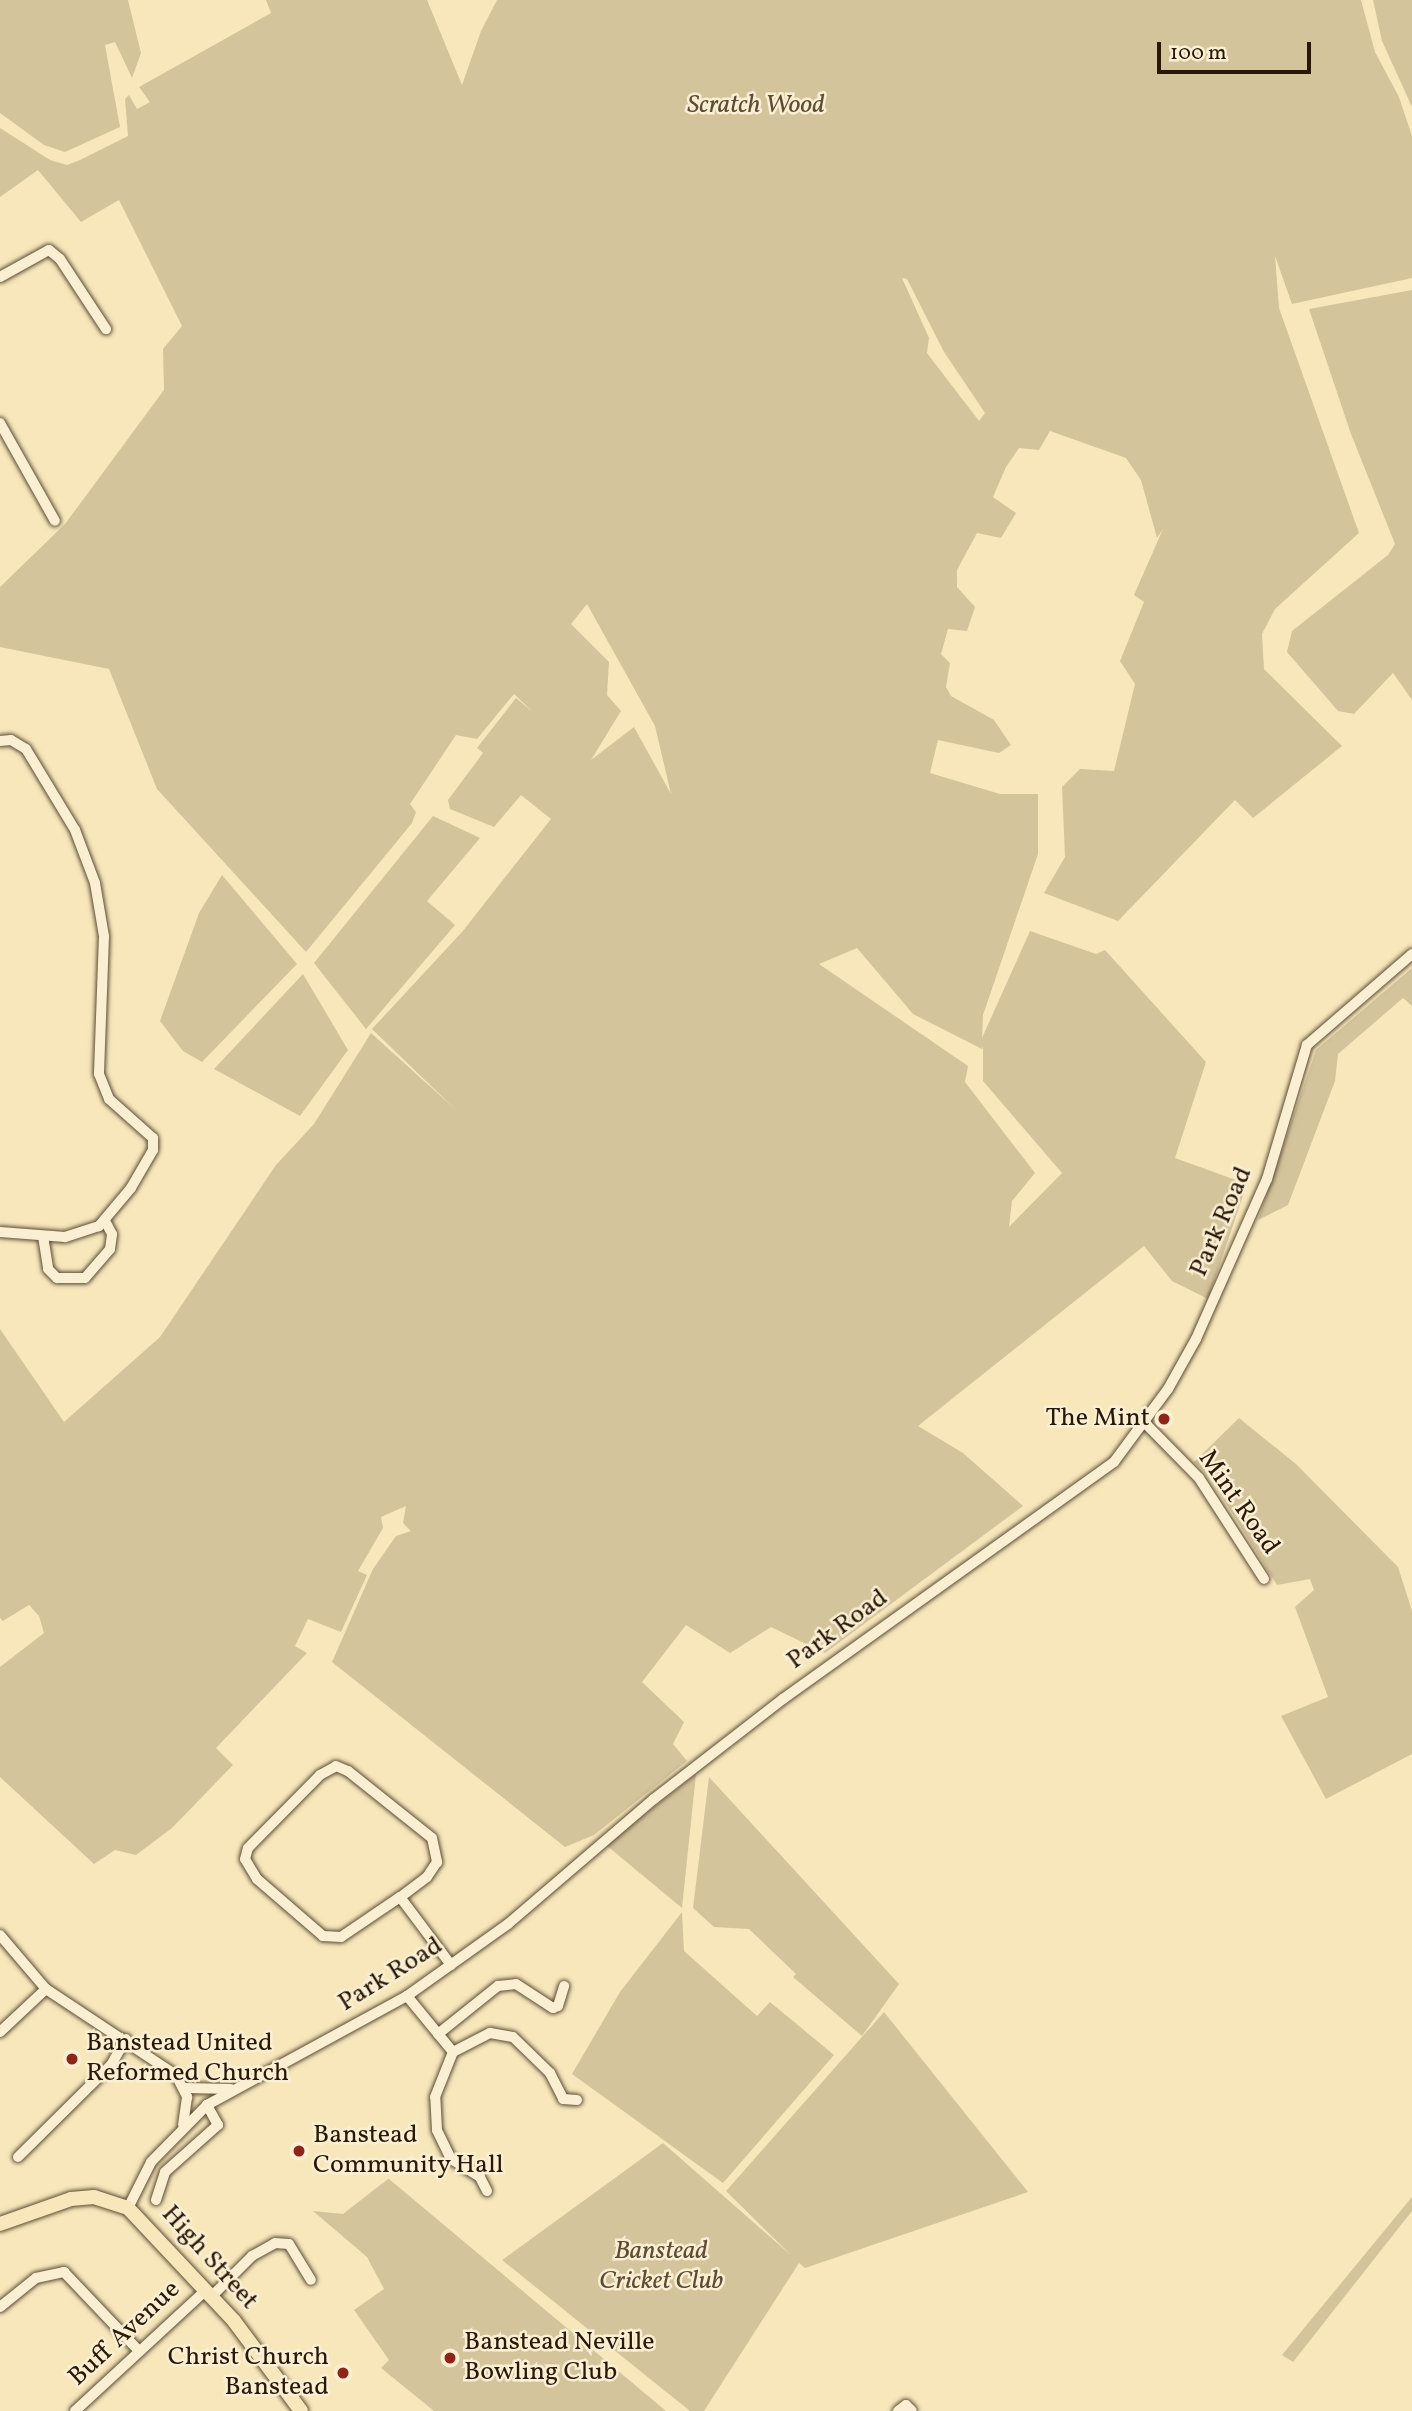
<!DOCTYPE html>
<style>
body{margin:0}
#map{position:relative;width:1412px;height:2411px;overflow:hidden;background:#f7e7bb;font-family:Vollkorn,serif}
div>[style]{position:absolute}
.green>*{inset:0;background:#d4c49c}
.roads{filter:drop-shadow(0 0 2px #5c4c34) drop-shadow(0 0 2px #5c4c34)}
.minor>*{height:10px;margin:-5px;padding:0 5px;transform-origin:5px;border-radius:5px;background:#faefd3}
.major>*{height:14px;margin:-7px;padding:0 7px;transform-origin:7px;border-radius:7px;background:#f7e7bb}
.dots>*{width:19px;height:19px;translate:-50% -50%;box-sizing:border-box;border:4px solid #faefd3;border-radius:50%}
span{translate:-50% -50%;white-space:nowrap;text-align:center;line-height:1.15;-webkit-text-stroke:5px #faefd3;paint-order:stroke}
.park-label{font-size:26px;color:#5c4c34;font-style:italic}
.street-label{font-size:26px;color:#291807}
.poi-label{font-size:26px;color:#291807}
.right{translate:-100% -50%;text-align:right}
.left{translate:0 -50%;text-align:left}
.scale{position:absolute;left:1157px;top:42px;width:154px;height:32px;box-sizing:border-box;border:4px solid #291807;border-top:0;padding-left:9px;font-size:21px;line-height:24px;white-space:nowrap;color:#291807;-webkit-text-stroke:5px #faefd3;paint-order:stroke}
</style>
<div id="map">
<div class="green">
<div style="clip-path:polygon(0 0,128px 0,141px 53px,132px 78px,115px 42px,105px 45px,120px 127px,65px 152px,44px 145px,0 113px)"></div>
<div style="clip-path:polygon(evenodd,266px 0,427px 0,462px 85px,481px 31px,497px 0,1361px 0,1375px 52px,1399px 97px,1412px 136px,1412px 278px,1292px 304px,1275px 256px,1279px 308px,1359px 533px,1275px 609px,1262px 634px,1264px 669px,1342px 746px,1253px 818px,1235px 800px,1118px 921px,1044px 893px,1065px 857px,1062px 787px,1080px 769px,1114px 771px,1135px 684px,1120px 661px,1144px 602px,1134px 595px,1163px 529px,1157px 538px,1141px 480px,1126px 458px,1050px 431px,1039px 450px,1019px 448px,1006px 467px,993px 497px,1016px 513px,1001px 538px,977px 533px,957px 570px,957px 587px,975px 607px,967px 631px,948px 629px,941px 654px,950px 663px,946px 687px,951px 696px,994px 720px,1011px 745px,999px 753px,938px 740px,930px 773px,1000px 794px,1038px 794px,1038px 854px,983px 1015px,982px 1038px,1030px 931px,1096px 954px,1105px 950px,1206px 1062px,1175px 1158px,1247px 1184px,1208px 1299px,1172px 1281px,1144px 1246px,918px 1426px,963px 1453px,1023px 1506px,825px 1653px,771px 1627px,730px 1653px,686px 1625px,642px 1682px,684px 1722px,673px 1744px,687px 1761px,594px 1835px,565px 1847px,332px 1662px,373px 1569px,396px 1536px,411px 1531px,403px 1523px,406px 1506px,381px 1517px,383px 1528px,358px 1571px,367px 1575px,341px 1632px,308px 1619px,295px 1646px,307px 1653px,216px 1748px,233px 1765px,172px 1828px,136px 1855px,115px 1850px,94px 1864px,0 1777px,0 1667px,44px 1633px,39px 1616px,29px 1605px,3px 1621px,0 1618px,0 1329px,64px 1422px,160px 1337px,276px 1165px,314px 1124px,371px 1033px,455px 1109px,372px 1029px,462px 932px,551px 819px,521px 795px,494px 827px,450px 809px,448px 800px,483px 753px,477px 748px,516px 698px,533px 712px,514px 694px,477px 739px,456px 735px,410px 804px,416px 812px,412px 823px,306px 952px,157px 789px,109px 669px,0 647px,0 587px,65px 524px,164px 390px,163px 349px,182px 326px,119px 200px,81px 222px,38px 170px,0 197px,0 128px,50px 160px,67px 165px,80px 160px,128px 136px,125px 99px,129px 95px,137px 109px,150px 102px,139px 87px,271px 13px,266px 0,902px 278px,907px 279px,944px 352px,985px 413px,979px 421px,927px 353px,929px 338px,902px 278px,266px 0,587px 604px,655px 726px,671px 794px,634px 727px,591px 760px,621px 711px,607px 695px,609px 662px,571px 624px,587px 604px,266px 0,857px 948px,913px 1014px,982px 1049px,983px 1046px,983px 1081px,1062px 1173px,1009px 1227px,1012px 1201px,1035px 1173px,965px 1082px,968px 1066px,819px 964px,857px 948px)"></div>
<div style="clip-path:polygon(1373px 0,1412px 0,1412px 107px,1382px 41px)"></div>
<div style="clip-path:polygon(1412px 290px,1412px 700px,1393px 673px,1354px 714px,1338px 711px,1287px 652px,1292px 631px,1388px 555px,1395px 544px,1351px 434px,1309px 309px)"></div>
<div style="clip-path:polygon(433px 816px,480px 838px,427px 901px,455px 925px,366px 1029px,314px 963px)"></div>
<div style="clip-path:polygon(222px 875px,297px 964px,202px 1062px,183px 1051px,160px 1021px,199px 913px)"></div>
<div style="clip-path:polygon(1412px 968px,1412px 1006px,1403px 998px,1338px 1054px,1335px 1081px,1288px 1205px,1258px 1220px,1316px 1050px)"></div>
<div style="clip-path:polygon(303px 974px,348px 1050px,300px 1116px,214px 1069px)"></div>
<div style="clip-path:polygon(1239px 1418px,1296px 1464px,1398px 1567px,1412px 1611px,1412px 1754px,1326px 1799px,1281px 1716px,1328px 1697px,1295px 1607px,1314px 1590px,1310px 1579px,1277px 1585px,1209px 1476px,1194px 1462px)"></div>
<div style="clip-path:polygon(696px 1774px,682px 1908px,606px 1845px)"></div>
<div style="clip-path:polygon(709px 1777px,899px 1984px,862px 2036px,793px 1977px,796px 1974px,749px 1929px,714px 1927px,693px 1908px)"></div>
<div style="clip-path:polygon(682px 1912px,684px 1951px,757px 2016px,770px 2002px,834px 2055px,723px 2183px,572px 2074px,620px 1992px)"></div>
<div style="clip-path:polygon(884px 2012px,1028px 2192px,805px 2268px,799px 2263px,704px 2411px,690px 2411px,502px 2260px,663px 2143px,792px 2256px,726px 2191px)"></div>
<div style="clip-path:polygon(388px 2179px,389px 2179px,666px 2411px,434px 2411px,381px 2368px,389px 2360px,354px 2310px,384px 2289px,367px 2257px,313px 2211px,343px 2214px)"></div>
<div style="clip-path:polygon(1412px 2197px,1412px 2211px,1293px 2362px,1282px 2355px)"></div>
</div>
<div class="roads">
<div class="minor">
<div style="left:0;top:277px;width:56px;rotate:-28.9deg"></div>
<div style="left:49px;top:250px;width:14px;rotate:39deg"></div>
<div style="left:60px;top:259px;width:84px;rotate:56.7deg"></div>
<div style="left:0;top:423px;width:112px;rotate:60.7deg"></div>
<div style="left:0;top:741px;width:11px;rotate:-5deg"></div>
<div style="left:11px;top:740px;width:17px;rotate:31deg"></div>
<div style="left:26px;top:749px;width:95px;rotate:58.8deg"></div>
<div style="left:75px;top:830px;width:57px;rotate:69.3deg"></div>
<div style="left:95px;top:883px;width:54px;rotate:80.4deg"></div>
<div style="left:104px;top:936px;width:138px;rotate:92.1deg"></div>
<div style="left:99px;top:1074px;width:27px;rotate:68deg"></div>
<div style="left:109px;top:1099px;width:59px;rotate:41.6deg"></div>
<div style="left:153px;top:1138px;width:12px;rotate:90deg"></div>
<div style="left:153px;top:1150px;width:44px;rotate:120.1deg"></div>
<div style="left:131px;top:1188px;width:50px;rotate:130.1deg"></div>
<div style="left:99px;top:1226px;width:36px;rotate:162deg"></div>
<div style="left:65px;top:1237px;width:65px;rotate:-175.6deg"></div>
<div style="left:43px;top:1236px;width:33px;rotate:81deg"></div>
<div style="left:48px;top:1269px;width:13px;rotate:45deg"></div>
<div style="left:57px;top:1278px;width:28px"></div>
<div style="left:85px;top:1278px;width:38px;rotate:-49deg"></div>
<div style="left:110px;top:1249px;width:15px;rotate:-82deg"></div>
<div style="left:112px;top:1234px;width:15px;rotate:-118deg"></div>
<div style="left:1145px;top:1423px;width:77px;rotate:45.5deg"></div>
<div style="left:1199px;top:1478px;width:120px;rotate:57.2deg"></div>
<div style="left:400px;top:1897px;width:71px;rotate:145.9deg"></div>
<div style="left:341px;top:1937px;width:18px;rotate:-177deg"></div>
<div style="left:323px;top:1936px;width:87px;rotate:-139.2deg"></div>
<div style="left:257px;top:1879px;width:23px;rotate:-121deg"></div>
<div style="left:245px;top:1859px;width:11px;rotate:-75deg"></div>
<div style="left:248px;top:1848px;width:103px;rotate:-45.4deg"></div>
<div style="left:320px;top:1775px;width:18px;rotate:-29deg"></div>
<div style="left:336px;top:1766px;width:13px;rotate:23deg"></div>
<div style="left:348px;top:1771px;width:107px;rotate:38.6deg"></div>
<div style="left:432px;top:1838px;width:25px;rotate:78deg"></div>
<div style="left:437px;top:1862px;width:18px;rotate:124deg"></div>
<div style="left:427px;top:1877px;width:34px;rotate:143deg"></div>
<div style="left:400px;top:1897px;width:85px;rotate:53.1deg"></div>
<div style="left:0;top:1935px;width:71px;rotate:49.6deg"></div>
<div style="left:46px;top:1989px;width:156px;rotate:33.5deg"></div>
<div style="left:176px;top:2075px;width:25px;rotate:63deg"></div>
<div style="left:187px;top:2097px;width:28px;rotate:98deg"></div>
<div style="left:407px;top:1996px;width:72px;rotate:50.6deg"></div>
<div style="left:0;top:2032px;width:63px;rotate:-43.1deg"></div>
<div style="left:438px;top:2034px;width:77px;rotate:-38.7deg"></div>
<div style="left:498px;top:1986px;width:18px;rotate:-6deg"></div>
<div style="left:516px;top:1984px;width:44px;rotate:33deg"></div>
<div style="left:553px;top:2008px;width:5px;rotate:-22deg"></div>
<div style="left:558px;top:2006px;width:21px;rotate:-73deg"></div>
<div style="left:185px;top:2088px;width:46px;rotate:1.2deg"></div>
<div style="left:18px;top:2157px;width:131px;rotate:-44.7deg"></div>
<div style="left:111px;top:2065px;width:30px;rotate:-60deg"></div>
<div style="left:487px;top:2191px;width:16px;rotate:-117deg"></div>
<div style="left:480px;top:2177px;width:34px;rotate:-148deg"></div>
<div style="left:451px;top:2159px;width:32px;rotate:-116deg"></div>
<div style="left:437px;top:2130px;width:33px;rotate:-93deg"></div>
<div style="left:435px;top:2097px;width:48px;rotate:-68.2deg"></div>
<div style="left:453px;top:2052px;width:42px;rotate:-27.2deg"></div>
<div style="left:490px;top:2033px;width:23px;rotate:10deg"></div>
<div style="left:513px;top:2037px;width:52px;rotate:44.2deg"></div>
<div style="left:550px;top:2073px;width:29px;rotate:63deg"></div>
<div style="left:563px;top:2099px;width:14px;rotate:4deg"></div>
<div style="left:156px;top:2200px;width:29px;rotate:-72deg"></div>
<div style="left:165px;top:2172px;width:71px;rotate:-41.6deg"></div>
<div style="left:218px;top:2125px;width:23px;rotate:-119deg"></div>
<div style="left:128px;top:2208px;width:51px;rotate:-63.4deg"></div>
<div style="left:151px;top:2162px;width:80px;rotate:-45.5deg"></div>
<div style="left:207px;top:2105px;width:228px;rotate:-28.6deg"></div>
<div style="left:407px;top:1996px;width:124px;rotate:-35.5deg"></div>
<div style="left:508px;top:1924px;width:192px;rotate:-40.6deg"></div>
<div style="left:654px;top:1799px;width:163px;rotate:-37.8deg"></div>
<div style="left:783px;top:1699px;width:407px;rotate:-35.6deg"></div>
<div style="left:1114px;top:1462px;width:91px;rotate:-53.5deg"></div>
<div style="left:1168px;top:1389px;width:57px;rotate:-60.8deg"></div>
<div style="left:1196px;top:1339px;width:175px;rotate:-66.1deg"></div>
<div style="left:1267px;top:1179px;width:140px;rotate:-73.4deg"></div>
<div style="left:1307px;top:1045px;width:139px;rotate:-40.9deg"></div>
<div style="left:212px;top:2296px;width:57px;rotate:-45deg"></div>
<div style="left:252px;top:2256px;width:26px;rotate:-29deg"></div>
<div style="left:275px;top:2243px;width:14px;rotate:4deg"></div>
<div style="left:289px;top:2244px;width:42px;rotate:58.6deg"></div>
<div style="left:0;top:2307px;width:46px;rotate:-38.9deg"></div>
<div style="left:36px;top:2278px;width:29px;rotate:-12deg"></div>
<div style="left:64px;top:2272px;width:109px;rotate:46.5deg"></div>
<div style="left:75px;top:2411px;width:178px;rotate:-42.7deg"></div>
<div style="left:898px;top:2411px;width:10px;rotate:-37deg"></div>
<div style="left:906px;top:2405px;width:8px;rotate:45deg"></div>
</div>
<div class="major">
<div style="left:0;top:2224px;width:75px;rotate:-19.4deg"></div>
<div style="left:71px;top:2199px;width:23px;rotate:-5deg"></div>
<div style="left:94px;top:2197px;width:36px;rotate:18deg"></div>
<div style="left:128px;top:2208px;width:155px;rotate:46.8deg"></div>
<div style="left:234px;top:2321px;width:112px;rotate:53.3deg"></div>
</div>
</div>
<div class="dots">
<div style="left:1164px;top:1419px;background:#8f2418"></div>
<div style="left:72px;top:2059px;background:#8f2418"></div>
<div style="left:299px;top:2151px;background:#8f2418"></div>
<div style="left:450px;top:2358px;background:#8f2418"></div>
<div style="left:343px;top:2373px;background:#8f2418"></div>
</div>
<div class="park-label">
<span style="left:756px;top:106px">Scratch Wood</span>
<span style="left:661px;top:2267px">Banstead<br>Cricket Club</span>
</div>
<div class="street-label">
<span style="left:1222px;top:1222px;rotate:-66deg">Park Road</span>
<span style="left:1238px;top:1503px;rotate:55deg">Mint Road</span>
<span style="left:838px;top:1630px;rotate:-36deg">Park Road</span>
<span style="left:391px;top:1975px;rotate:-32deg">Park Road</span>
<span style="left:209px;top:2258px;rotate:48deg">High Street</span>
<span style="left:125px;top:2334px;rotate:-43deg">Buff Avenue</span>
</div>
<div class="poi-label">
<span class="right" style="left:1150px;top:1419px">The Mint</span>
<span class="left" style="left:86px;top:2059px">Banstead United<br>Reformed Church</span>
<span class="left" style="left:313px;top:2151px">Banstead<br>Community Hall</span>
<span class="left" style="left:464px;top:2358px">Banstead Neville<br>Bowling Club</span>
<span class="right" style="left:329px;top:2373px">Christ Church<br>Banstead</span>
</div>
<div class="scale">100 m</div>
</div>
